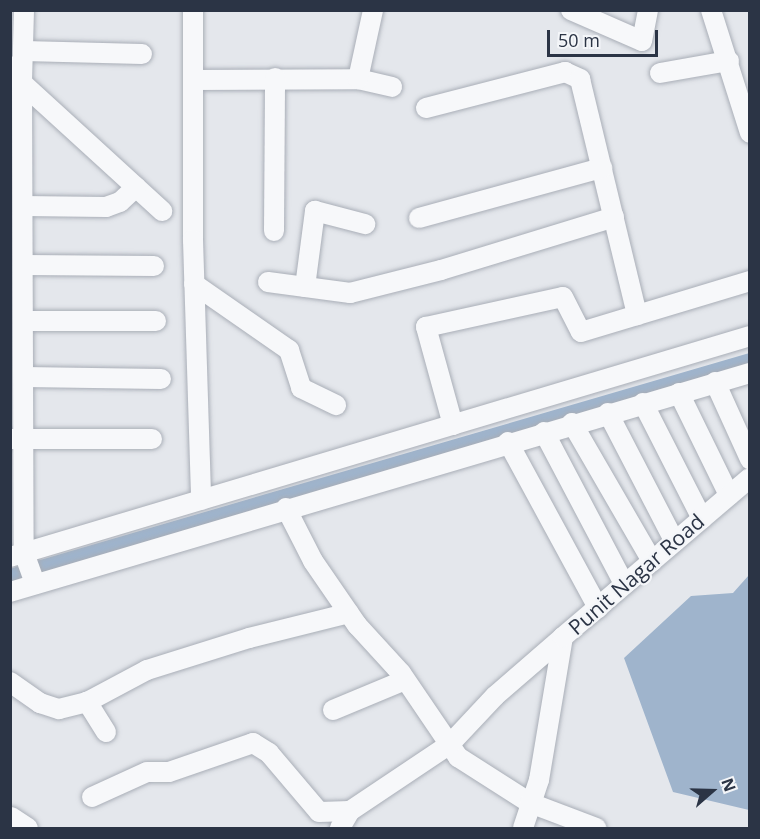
<!DOCTYPE html>
<style>
body{margin:0}
#map{position:relative;width:760px;height:839px;overflow:hidden;background:#e4e7ec;font-family:"Open Sans",sans-serif}
div>[style]{position:absolute}
.water>*{inset:0;background:#9fb4cc}
.canal>*{height:15px;margin:-7.5px;padding:0 7.5px;transform-origin:7.5px;border-radius:7.5px;background:#9fb4cc}
.roads{filter:drop-shadow(0 0 2px #a9aeb7) drop-shadow(0 0 2px #a9aeb7)}
.minor>*{height:20px;margin:-10px;padding:0 10px;transform-origin:10px;border-radius:10px;background:#f7f8fa}
span{translate:-50% -50%;white-space:nowrap;text-align:center;line-height:1.15;-webkit-text-stroke:4.5px #f4f6f9;paint-order:stroke}
.street-label{font-size:21px;color:#2b3445}
.frame{position:absolute;inset:0;border:12px solid #2b3445;pointer-events:none}
.north{position:absolute;left:682px;top:761px;width:60px;height:60px;-webkit-text-stroke:4px #f4f6f9;paint-order:stroke;rotate:70deg;font-size:16px;font-weight:700;line-height:24px;text-align:center;color:#2b3445}
.north::after{content:'';display:block;margin:auto;width:21px;height:27px;background:#2b3445;clip-path:polygon(50% 0,100% 100%,50% 72%,0 100%)}
.scale{position:absolute;left:547px;top:30px;width:111px;height:27px;box-sizing:border-box;border:3px solid #2b3445;border-top:0;padding-left:8px;font-size:18px;line-height:21px;white-space:nowrap;color:#2b3445;-webkit-text-stroke:4px #f4f6f9;paint-order:stroke}
</style>
<div id="map">
<div class="water">
<div style="clip-path:polygon(749px 575px,749px 810px,673px 792px,624px 658px,691px 596px,733px 593px)"></div>
</div>
<div class="canal">
<div style="left:10px;top:576px;width:771px;rotate:-16.27deg"></div>
</div>
<div class="roads">
<div class="minor">
<div style="left:24px;top:10px;width:73px;rotate:91.6deg"></div>
<div style="left:22px;top:83px;width:190px;rotate:42.4deg"></div>
<div style="left:193px;top:10px;width:230px;rotate:90deg"></div>
<div style="left:193px;top:240px;width:260px;rotate:88.2deg"></div>
<div style="left:571px;top:10px;width:77px;rotate:23.6deg"></div>
<div style="left:642px;top:41px;width:32px;rotate:-79deg"></div>
<div style="left:711px;top:10px;width:129px;rotate:72.4deg"></div>
<div style="left:24px;top:51px;width:118px;rotate:1.5deg"></div>
<div style="left:10px;top:66px;width:21px;rotate:55deg"></div>
<div style="left:22px;top:83px;width:470px;rotate:89.8deg"></div>
<div style="left:24px;top:553px;width:33px;rotate:70deg"></div>
<div style="left:660px;top:73px;width:70px;rotate:-9.9deg"></div>
<div style="left:358px;top:79px;width:35px;rotate:13deg"></div>
<div style="left:193px;top:80px;width:165px;rotate:-0.3deg"></div>
<div style="left:358px;top:79px;width:71px;rotate:-77.7deg"></div>
<div style="left:426px;top:108px;width:144px;rotate:-14.5deg"></div>
<div style="left:565px;top:72px;width:17px;rotate:25deg"></div>
<div style="left:580px;top:79px;width:243px;rotate:76.4deg"></div>
<div style="left:23px;top:206px;width:83px;rotate:0.7deg"></div>
<div style="left:106px;top:207px;width:15px;rotate:-20deg"></div>
<div style="left:120px;top:202px;width:22px;rotate:-43deg"></div>
<div style="left:419px;top:218px;width:190px;rotate:-15.3deg"></div>
<div style="left:274px;top:231px;width:153px;rotate:-89.6deg"></div>
<div style="left:24px;top:265px;width:130px;rotate:0.4deg"></div>
<div style="left:268px;top:282px;width:83px;rotate:7.6deg"></div>
<div style="left:350px;top:293px;width:94px;rotate:-14.2deg"></div>
<div style="left:441px;top:270px;width:181px;rotate:-17deg"></div>
<div style="left:194px;top:284px;width:116px;rotate:34.8deg"></div>
<div style="left:289px;top:350px;width:40px;rotate:72deg"></div>
<div style="left:301px;top:388px;width:39px;rotate:26deg"></div>
<div style="left:305px;top:287px;width:77px;rotate:-82.5deg"></div>
<div style="left:315px;top:211px;width:52px;rotate:14.6deg"></div>
<div style="left:24px;top:321px;width:132px"></div>
<div style="left:24px;top:377px;width:137px;rotate:0.8deg"></div>
<div style="left:715px;top:382px;width:85px;rotate:65.6deg"></div>
<div style="left:679px;top:393px;width:114px;rotate:63.9deg"></div>
<div style="left:643px;top:403px;width:130px;rotate:63deg"></div>
<div style="left:608px;top:413px;width:145px;rotate:62.6deg"></div>
<div style="left:572px;top:423px;width:160px;rotate:59.9deg"></div>
<div style="left:453px;top:425px;width:102px;rotate:-105.4deg"></div>
<div style="left:426px;top:327px;width:140px;rotate:-12.4deg"></div>
<div style="left:563px;top:297px;width:39px;rotate:63deg"></div>
<div style="left:581px;top:332px;width:177px;rotate:-16.8deg"></div>
<div style="left:544px;top:432px;width:172px;rotate:62.2deg"></div>
<div style="left:10px;top:439px;width:142px"></div>
<div style="left:508px;top:442px;width:189px;rotate:61.5deg"></div>
<div style="left:286px;top:508px;width:59px;rotate:63deg"></div>
<div style="left:313px;top:561px;width:78px;rotate:55.5deg"></div>
<div style="left:357px;top:625px;width:65px;rotate:47.5deg"></div>
<div style="left:401px;top:673px;width:102px;rotate:55.8deg"></div>
<div style="left:458px;top:757px;width:85px;rotate:32.6deg"></div>
<div style="left:530px;top:803px;width:71px;rotate:20.7deg"></div>
<div style="left:10px;top:557px;width:772px;rotate:-16.63deg"></div>
<div style="left:10px;top:592px;width:772px;rotate:-16.49deg"></div>
<div style="left:10px;top:682px;width:37px;rotate:35deg"></div>
<div style="left:40px;top:703px;width:20px;rotate:18deg"></div>
<div style="left:59px;top:709px;width:29px;rotate:-14deg"></div>
<div style="left:333px;top:710px;width:78px;rotate:-22.6deg"></div>
<div style="left:106px;top:732px;width:36px;rotate:-122deg"></div>
<div style="left:87px;top:702px;width:68px;rotate:-28.1deg"></div>
<div style="left:147px;top:670px;width:107px;rotate:-17.4deg"></div>
<div style="left:249px;top:638px;width:103px;rotate:-14deg"></div>
<div style="left:92px;top:797px;width:60px;rotate:-24.4deg"></div>
<div style="left:147px;top:772px;width:22px"></div>
<div style="left:169px;top:772px;width:89px;rotate:-19deg"></div>
<div style="left:253px;top:743px;width:19px;rotate:32deg"></div>
<div style="left:269px;top:753px;width:77px;rotate:49.7deg"></div>
<div style="left:319px;top:812px;width:31px;rotate:-2deg"></div>
<div style="left:11px;top:817px;width:20px;rotate:33deg"></div>
<div style="left:340px;top:828px;width:20px;rotate:-60deg"></div>
<div style="left:350px;top:811px;width:120px;rotate:-33.8deg"></div>
<div style="left:450px;top:744px;width:66px;rotate:-46.8deg"></div>
<div style="left:495px;top:696px;width:90px;rotate:-40.9deg"></div>
<div style="left:523px;top:828px;width:51px;rotate:-71.6deg"></div>
<div style="left:539px;top:780px;width:145px;rotate:-80.5deg"></div>
<div style="left:563px;top:637px;width:245px;rotate:-40.4deg"></div>
</div>
</div>
<div class="street-label">
<span style="left:636px;top:574px;rotate:-41deg">Punit Nagar Road</span>
</div>
<div class="frame"></div>
<div class="north">N</div>
<div class="scale">50 m</div>
</div>
